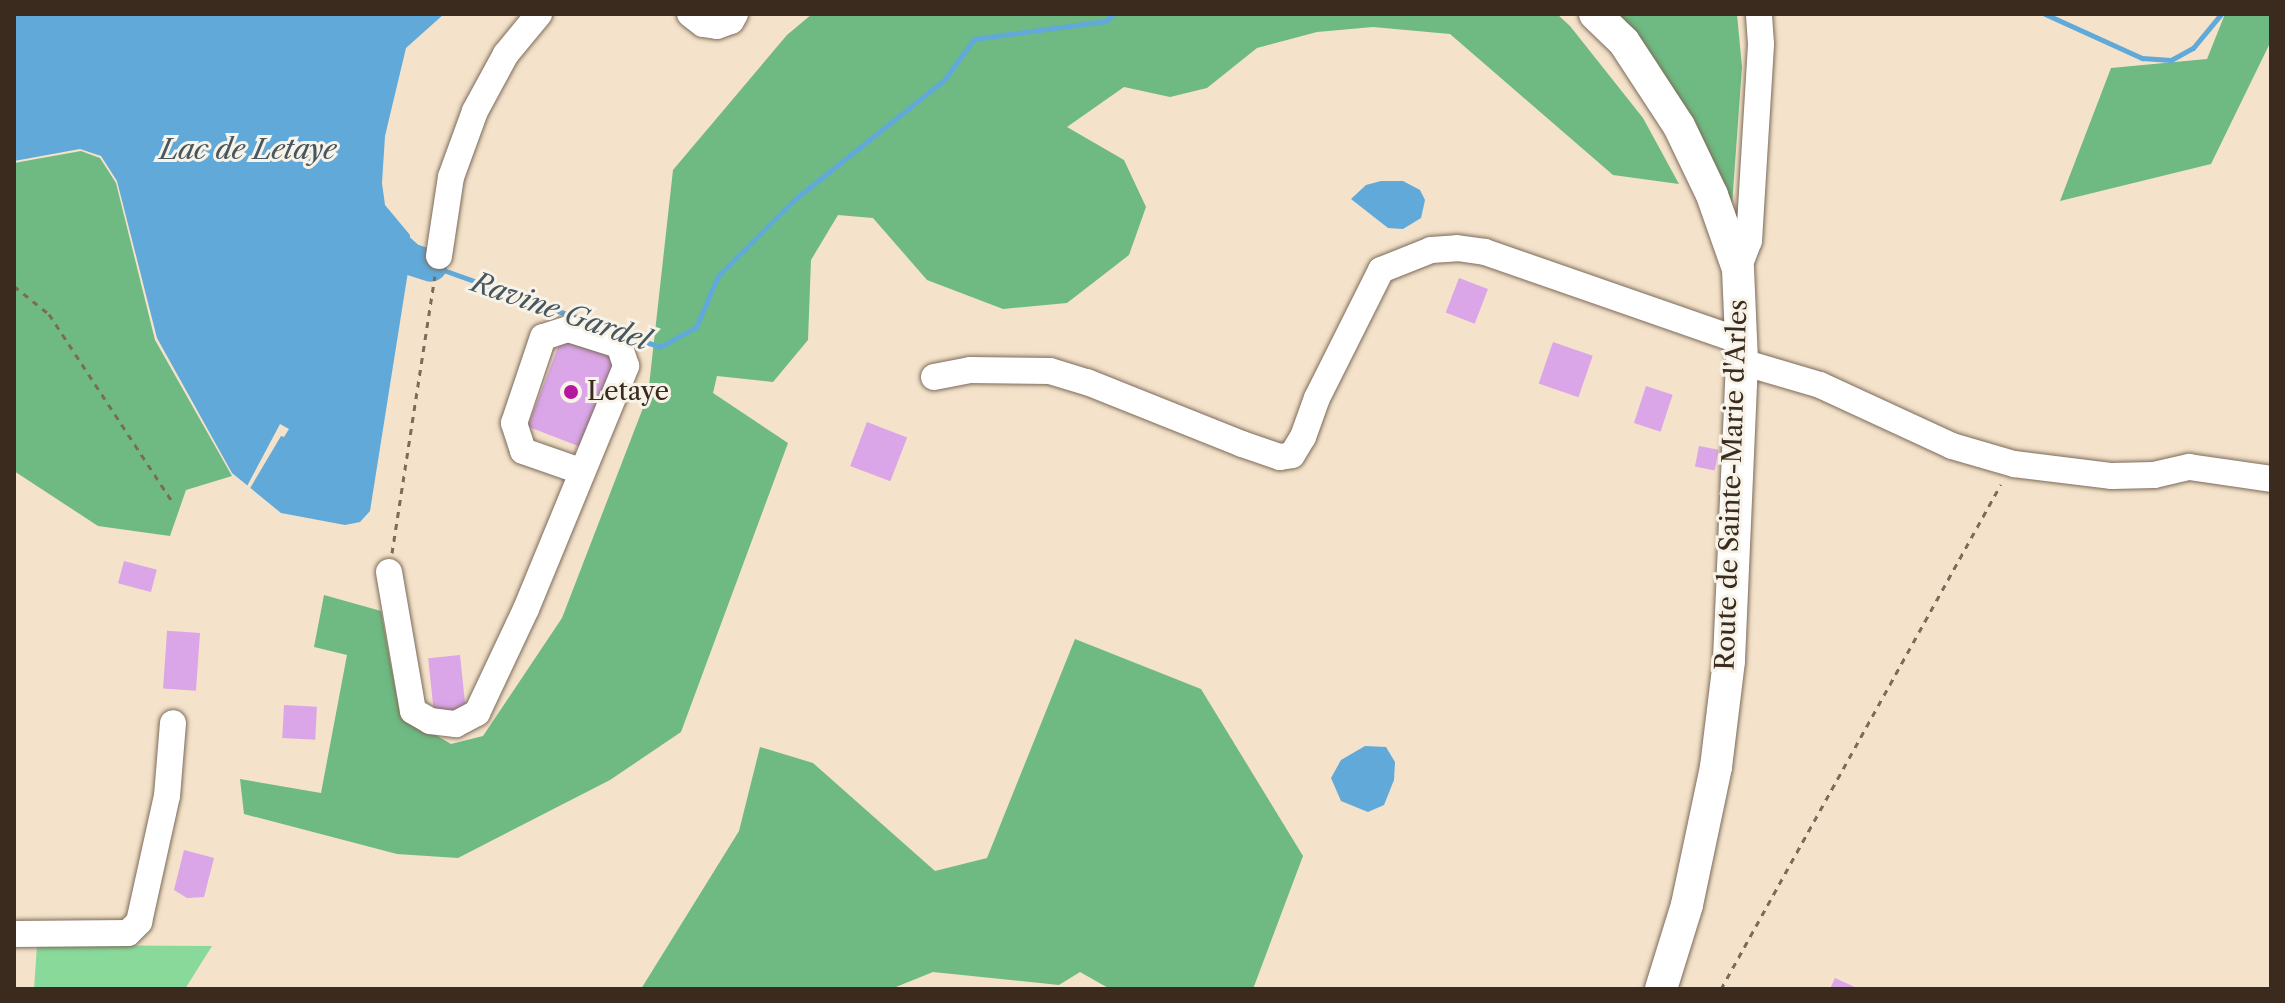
<!DOCTYPE html>
<style>
body{margin:0}
#map{position:relative;width:2285px;height:1003px;overflow:hidden;background:#f4e2ca;font-family:"Libre Caslon Text",serif}
div>[style]{position:absolute}
.green>*{inset:0;background:#89da9a}
.forest>*{inset:0;background:#6eba82}
.water>*{inset:0;background:#61a9d8}
.pier>*{inset:0;background:#f4e2ca}
.stream>*{height:5px;margin:-2.5px;padding:0 2.5px;transform-origin:2.5px;border-radius:2.5px;background:#61a9d8}
.river>*{height:32px;margin:-16px;padding:0 16px;transform-origin:16px;border-radius:16px;background:#61a9d8}
.building>*{inset:0;background:#daa6e7;transform-origin:0 0}
.path>*{height:3px;margin-top:-1.5px;transform-origin:0;background:repeating-linear-gradient(90deg,#7c6a5a 0 6px,transparent 0 12px)}
.roads{filter:drop-shadow(0 0 2px #7c6a5a) drop-shadow(0 0 2px #7c6a5a)}
.minor>*{height:26px;margin:-13px;padding:0 13px;transform-origin:13px;border-radius:13px;background:#fff}
.major>*{height:32px;margin:-16px;padding:0 16px;transform-origin:16px;border-radius:16px;background:#fff}
.dots>*{width:22px;height:22px;translate:-50% -50%;box-sizing:border-box;border:4px solid #f7f3e8;border-radius:50%}
span{translate:-50% -50%;white-space:nowrap;text-align:center;line-height:1.15;-webkit-text-stroke:6px #f7f3e8;paint-order:stroke}
.poi-label{font-size:26px;color:#3b2a1e}
.left{translate:0 -50%;text-align:left}
.street-label{font-size:26px;color:#3b2a1e}
.water-label{font-size:28px;color:#48565f;font-style:italic}
.frame{position:absolute;inset:0;border:16px solid #3b2a1e;pointer-events:none}
</style>
<div id="map">
<div class="green">
<div style="clip-path:polygon(37px 945px,212px 946px,185px 989px,34px 989px)"></div>
</div>
<div class="forest">
<div style="clip-path:polygon(812px 14px,1557px 14px,1570px 26px,1643px 118px,1679px 184px,1613px 175px,1450px 34px,1373px 27px,1317px 32px,1257px 48px,1207px 88px,1170px 97px,1124px 87px,1067px 127px,1124px 160px,1146px 207px,1129px 255px,1067px 303px,1003px 309px,927px 280px,873px 218px,838px 215px,811px 260px,808px 340px,773px 382px,717px 376px,713px 393px,788px 443px,681px 732px,610px 780px,458px 858px,397px 854px,244px 814px,240px 779px,321px 793px,347px 655px,314px 647px,324px 595px,381px 611px,400px 714px,451px 744px,483px 736px,562px 618px,648px 395px,673px 170px,787px 35px)"></div>
<div style="clip-path:polygon(1614px 14px,1737px 14px,1742px 67px,1732px 205px,1700px 137px,1655px 59px)"></div>
<div style="clip-path:polygon(2225px 14px,2271px 14px,2271px 41px,2211px 164px,2060px 201px,2111px 68px,2207px 59px)"></div>
<div style="clip-path:polygon(81px 151px,100px 158px,116px 183px,155px 340px,232px 476px,186px 490px,170px 536px,98px 526px,14px 471px,14px 163px)"></div>
<div style="clip-path:polygon(1075px 639px,1201px 689px,1303px 856px,1253px 989px,1110px 989px,1080px 972px,1059px 985px,933px 972px,891px 989px,641px 989px,739px 831px,760px 747px,813px 763px,935px 871px,987px 858px)"></div>
</div>
<div class="water">
<div style="clip-path:polygon(14px 14px,444px 14px,406px 48px,385px 136px,382px 183px,385px 205px,410px 235px,410px 259px,370px 511px,360px 522px,345px 525px,281px 513px,232px 473px,157px 338px,117px 181px,101px 156px,80px 149px,14px 161px)"></div>
<div style="clip-path:polygon(1381px 181px,1403px 181px,1420px 190px,1425px 200px,1421px 218px,1403px 229px,1388px 228px,1351px 199px,1366px 185px)"></div>
<div style="clip-path:polygon(1365px 746px,1386px 747px,1395px 762px,1394px 780px,1384px 805px,1368px 812px,1341px 801px,1331px 778px,1341px 760px)"></div>
</div>
<div class="pier">
<div style="clip-path:polygon(280px 424px,289px 429px,284px 437px,281px 436px,249px 490px,246px 488px)"></div>
</div>
<div class="stream">
<div style="left:2045px;top:14px;width:107px;rotate:24.4deg"></div>
<div style="left:2142px;top:58px;width:29px;rotate:4deg"></div>
<div style="left:2171px;top:60px;width:25px;rotate:-29deg"></div>
<div style="left:2193px;top:48px;width:44px;rotate:-50.5deg"></div>
<div style="left:432px;top:266px;width:170px;rotate:19.6deg"></div>
<div style="left:624px;top:335px;width:38px;rotate:18deg"></div>
<div style="left:660px;top:347px;width:41px;rotate:-29.1deg"></div>
<div style="left:696px;top:327px;width:56px;rotate:-66.7deg"></div>
<div style="left:718px;top:276px;width:109px;rotate:-45deg"></div>
<div style="left:795px;top:199px;width:191px;rotate:-38.6deg"></div>
<div style="left:944px;top:80px;width:51px;rotate:-53.8deg"></div>
<div style="left:974px;top:39px;width:133px;rotate:-7.8deg"></div>
<div style="left:1106px;top:21px;width:10px;rotate:-45deg"></div>
</div>
<div class="river">
<div style="left:378px;top:230px;width:43px;rotate:42.2deg"></div>
<div style="left:410px;top:259px;width:22px;rotate:18deg"></div>
</div>
<div class="building">
<div style="left:1459px;top:278px;width:31px;height:37px;rotate:21deg"></div>
<div style="left:562px;top:337px;width:57px;height:96px;rotate:21deg"></div>
<div style="left:1553px;top:342px;width:42px;height:44px;rotate:19deg"></div>
<div style="left:1646px;top:386px;width:28px;height:39px;rotate:18deg"></div>
<div style="left:867px;top:422px;width:43px;height:47px;rotate:21deg"></div>
<div style="left:1699px;top:446px;width:20px;height:21px;rotate:11deg"></div>
<div style="left:124px;top:561px;width:34px;height:23px;rotate:15deg"></div>
<div style="left:200px;top:633px;width:58px;height:33px;rotate:94deg"></div>
<div style="left:460px;top:655px;width:55px;height:32px;rotate:84deg"></div>
<div style="left:284px;top:705px;width:33px;height:33px;rotate:3deg"></div>
<div style="clip-path:polygon(184px 850px,214px 858px,204px 897px,187px 898px,174px 890px)"></div>
<div style="clip-path:polygon(1835px 978px,1859px 989px,1830px 989px)"></div>
</div>
<div class="path">
<div style="left:14px;top:286px;width:45px;rotate:38.7deg"></div>
<div style="left:49px;top:314px;width:222px;rotate:56.7deg"></div>
<div style="left:392px;top:553px;width:280px;rotate:-81.2deg"></div>
<div style="left:1721px;top:989px;width:577px;rotate:-60.99deg"></div>
</div>
<div class="roads">
<div class="minor">
<div style="left:690px;top:14px;width:16px;rotate:38deg"></div>
<div style="left:703px;top:24px;width:14px;rotate:8deg"></div>
<div style="left:717px;top:26px;width:15px;rotate:-20deg"></div>
<div style="left:731px;top:21px;width:8px;rotate:-60deg"></div>
<div style="left:439px;top:256px;width:80px;rotate:-81.4deg"></div>
<div style="left:451px;top:177px;width:70px;rotate:-70deg"></div>
<div style="left:475px;top:111px;width:65px;rotate:-61.5deg"></div>
<div style="left:506px;top:54px;width:52px;rotate:-50.5deg"></div>
<div style="left:1738px;top:269px;width:30px;rotate:-69deg"></div>
<div style="left:1749px;top:241px;width:197px;rotate:-86.5deg"></div>
<div style="left:1761px;top:44px;width:30px;rotate:-94deg"></div>
<div style="left:1742px;top:362px;width:81px;rotate:16.4deg"></div>
<div style="left:1820px;top:385px;width:145px;rotate:24.8deg"></div>
<div style="left:1952px;top:446px;width:65px;rotate:16.2deg"></div>
<div style="left:2014px;top:464px;width:99px;rotate:7deg"></div>
<div style="left:2112px;top:476px;width:42px;rotate:-1.4deg"></div>
<div style="left:2154px;top:475px;width:36px;rotate:-13deg"></div>
<div style="left:2189px;top:467px;width:83px;rotate:8.3deg"></div>
<div style="left:934px;top:377px;width:37px;rotate:-11deg"></div>
<div style="left:970px;top:370px;width:80px;rotate:0.7deg"></div>
<div style="left:1050px;top:371px;width:39px;rotate:17deg"></div>
<div style="left:1087px;top:382px;width:167px;rotate:21.8deg"></div>
<div style="left:1242px;top:444px;width:40px;rotate:18.9deg"></div>
<div style="left:1280px;top:457px;width:12px;rotate:-9deg"></div>
<div style="left:1292px;top:455px;width:21px;rotate:-59deg"></div>
<div style="left:1303px;top:437px;width:41px;rotate:-70.3deg"></div>
<div style="left:1317px;top:398px;width:143px;rotate:-63.4deg"></div>
<div style="left:1381px;top:270px;width:54px;rotate:-21.8deg"></div>
<div style="left:1431px;top:250px;width:26px;rotate:-4deg"></div>
<div style="left:1457px;top:248px;width:28px;rotate:8deg"></div>
<div style="left:1485px;top:252px;width:270px;rotate:19.2deg"></div>
<div style="left:389px;top:572px;width:141px;rotate:80.2deg"></div>
<div style="left:413px;top:711px;width:20px;rotate:30deg"></div>
<div style="left:430px;top:721px;width:26px;rotate:7deg"></div>
<div style="left:456px;top:724px;width:24px;rotate:-28deg"></div>
<div style="left:477px;top:713px;width:115px;rotate:-64.8deg"></div>
<div style="left:526px;top:609px;width:263px;rotate:-67.6deg"></div>
<div style="left:626px;top:366px;width:22px;rotate:-108deg"></div>
<div style="left:619px;top:345px;width:53px;rotate:-162.6deg"></div>
<div style="left:568px;top:329px;width:26px;rotate:162deg"></div>
<div style="left:543px;top:337px;width:91px;rotate:108.6deg"></div>
<div style="left:514px;top:423px;width:29px;rotate:72deg"></div>
<div style="left:523px;top:451px;width:60px;rotate:19.3deg"></div>
<div style="left:14px;top:934px;width:114px;rotate:-0.5deg"></div>
<div style="left:128px;top:933px;width:16px;rotate:-45deg"></div>
<div style="left:139px;top:922px;width:129px;rotate:-77.5deg"></div>
<div style="left:167px;top:796px;width:73px;rotate:-85.3deg"></div>
</div>
<div class="major">
<div style="left:1595px;top:14px;width:40px;rotate:44deg"></div>
<div style="left:1624px;top:42px;width:100px;rotate:56.8deg"></div>
<div style="left:1679px;top:126px;width:76px;rotate:64.4deg"></div>
<div style="left:1712px;top:195px;width:78px;rotate:70.6deg"></div>
<div style="left:1738px;top:269px;width:93px;rotate:87.5deg"></div>
<div style="left:1742px;top:362px;width:299px;rotate:92.5deg"></div>
<div style="left:1729px;top:661px;width:107px;rotate:97deg"></div>
<div style="left:1716px;top:767px;width:141px;rotate:101.9deg"></div>
<div style="left:1687px;top:905px;width:88px;rotate:107.2deg"></div>
</div>
</div>
<div class="dots">
<div style="left:571px;top:392px;background:#b5179e"></div>
</div>
<div class="poi-label">
<span class="left" style="left:587px;top:392px">Letaye</span>
</div>
<div class="street-label">
<span style="left:1732px;top:485px;rotate:-88deg">Route de Sainte-Marie d'Arles</span>
</div>
<div class="water-label">
<span style="left:248px;top:149px">Lac de Letaye</span>
<span style="left:561px;top:311px;rotate:19deg">Ravine Gardel</span>
</div>
<div class="frame"></div>
</div>
